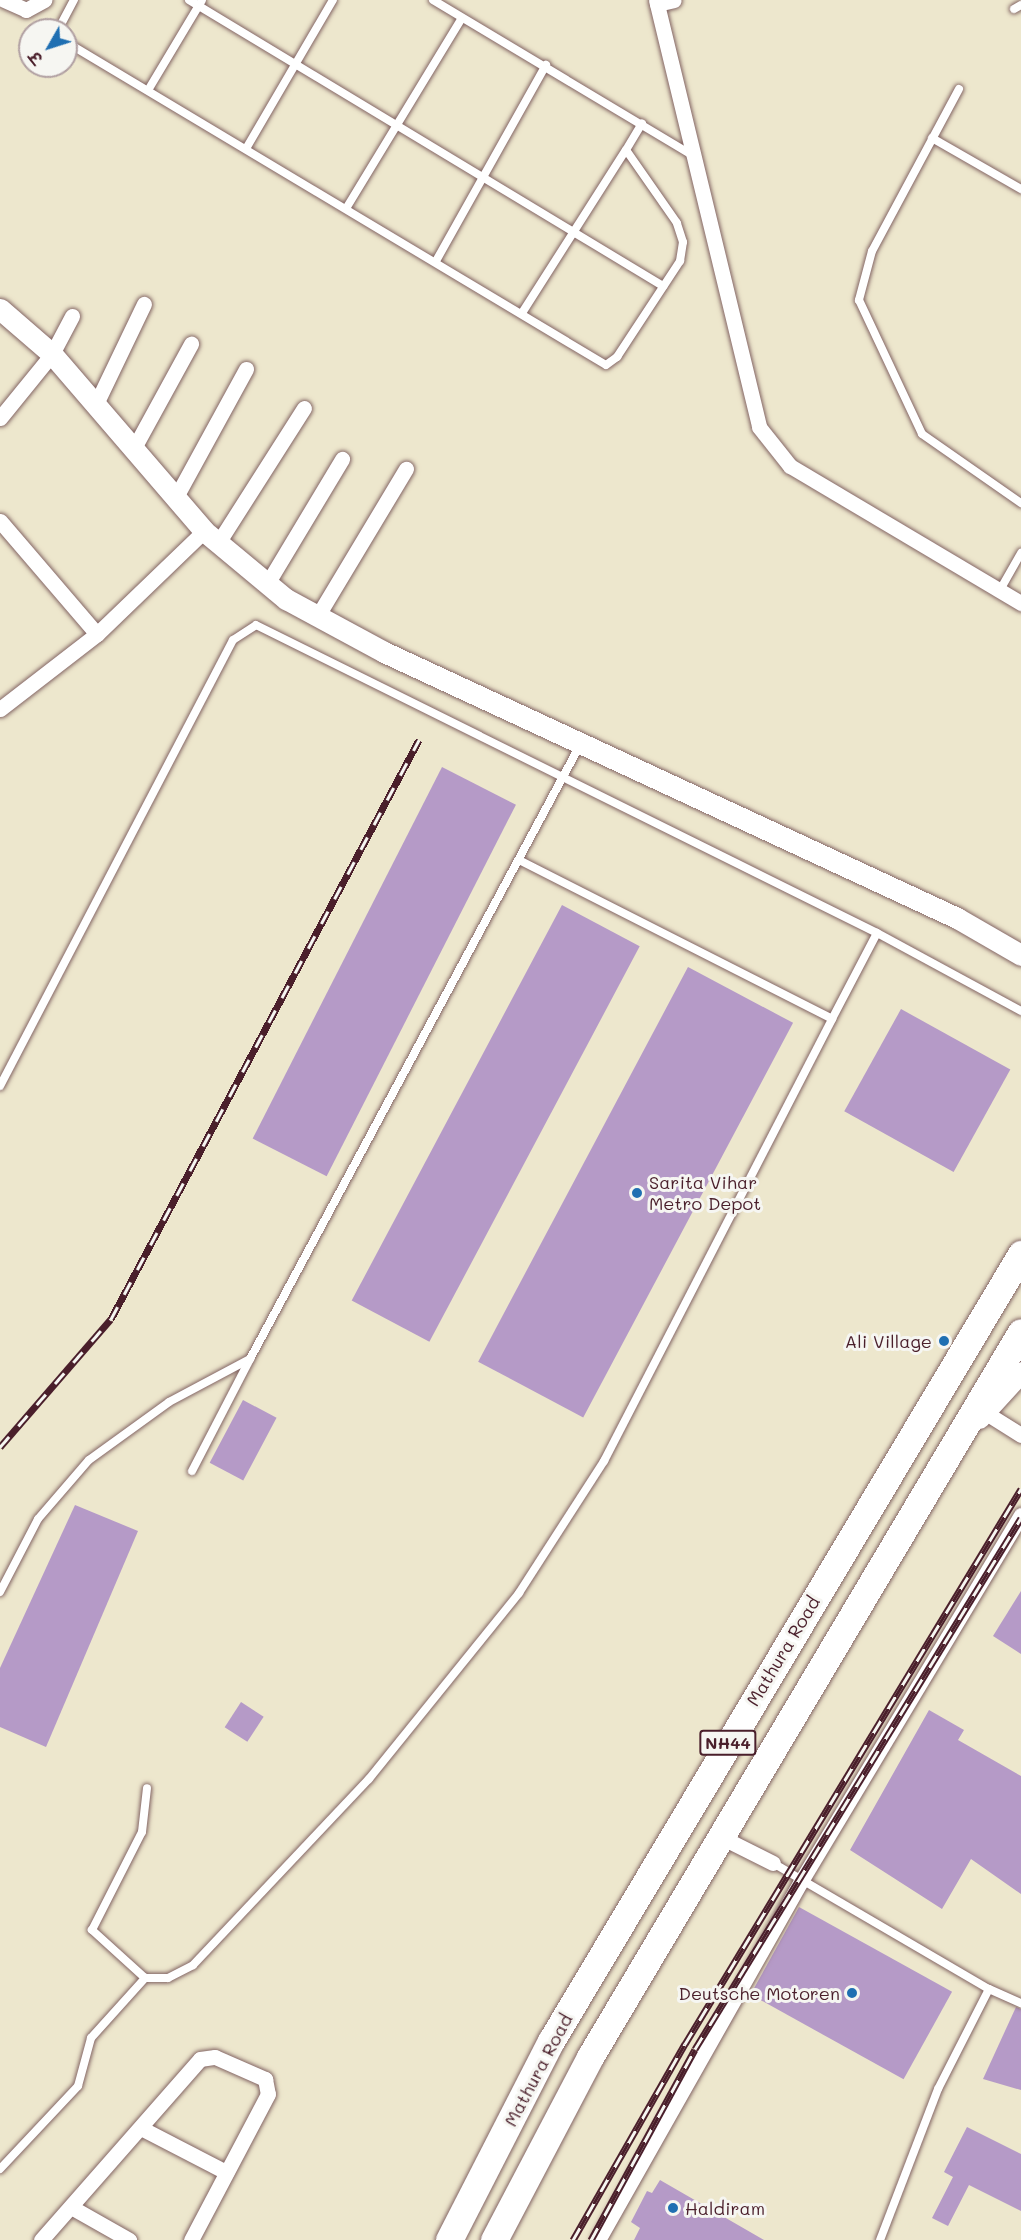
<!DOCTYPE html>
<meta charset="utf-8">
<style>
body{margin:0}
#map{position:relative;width:1021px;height:2240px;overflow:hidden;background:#ede7cd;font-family:Mali,"Playpen Sans Deva",sans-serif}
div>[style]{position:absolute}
.building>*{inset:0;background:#b59ac7;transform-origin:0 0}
.roads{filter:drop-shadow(0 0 2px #836564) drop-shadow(0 0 2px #836564)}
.lane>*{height:8px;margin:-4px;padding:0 4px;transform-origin:4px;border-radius:4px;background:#fff}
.street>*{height:15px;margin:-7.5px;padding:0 7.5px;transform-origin:7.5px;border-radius:7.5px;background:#fff}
.secondary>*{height:21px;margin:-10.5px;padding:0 10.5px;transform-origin:10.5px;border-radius:10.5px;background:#fff}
.highway>*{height:27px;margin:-13.5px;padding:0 13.5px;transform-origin:13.5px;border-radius:13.5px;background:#fff}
.rail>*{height:7px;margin-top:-3.5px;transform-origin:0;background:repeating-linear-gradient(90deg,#f6f6f2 0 14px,#4a1f2b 0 28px);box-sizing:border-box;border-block:2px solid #4a1f2b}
.dots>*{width:16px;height:16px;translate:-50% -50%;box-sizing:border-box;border:3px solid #f6f6f2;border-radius:50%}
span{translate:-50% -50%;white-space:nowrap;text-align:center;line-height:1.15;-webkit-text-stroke:6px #f6f6f2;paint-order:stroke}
.shield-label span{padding:2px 4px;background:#f6f6f2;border:2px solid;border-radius:4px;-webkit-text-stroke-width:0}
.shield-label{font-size:16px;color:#4a1f2b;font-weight:700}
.poi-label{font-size:18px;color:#4a1f2b}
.left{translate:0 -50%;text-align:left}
.right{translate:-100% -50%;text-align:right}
.street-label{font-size:18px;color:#4a1f2b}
.north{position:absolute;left:18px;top:18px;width:60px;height:60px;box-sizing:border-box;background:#f6f6f2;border:2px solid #b1a0a2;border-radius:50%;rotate:231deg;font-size:16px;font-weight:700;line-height:24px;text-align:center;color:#4a1f2b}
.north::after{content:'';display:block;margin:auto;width:21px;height:27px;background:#1f6fb2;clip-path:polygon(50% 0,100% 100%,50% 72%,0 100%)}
</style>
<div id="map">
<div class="building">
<div style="left:442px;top:767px;width:83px;height:417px;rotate:27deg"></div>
<div style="left:562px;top:905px;width:88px;height:448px;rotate:28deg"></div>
<div style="left:688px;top:967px;width:119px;height:447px;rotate:28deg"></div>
<div style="left:901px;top:1009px;width:125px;height:117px;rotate:29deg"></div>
<div style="left:243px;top:1400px;width:38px;height:71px;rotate:28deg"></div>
<div style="clip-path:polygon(75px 1505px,138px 1531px,46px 1747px,0 1727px,0 1668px)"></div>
<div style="clip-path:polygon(1021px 1591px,1021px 1654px,993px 1636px)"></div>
<div style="left:241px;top:1702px;width:27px;height:30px;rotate:33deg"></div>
<div style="clip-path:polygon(929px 1710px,964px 1730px,958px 1740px,1021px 1776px,1021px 1894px,971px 1859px,942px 1909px,850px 1850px)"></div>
<div style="left:799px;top:1907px;width:175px;height:100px;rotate:29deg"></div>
<div style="clip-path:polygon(1016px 2007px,1021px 2009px,1021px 2090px,983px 2079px)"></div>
<div style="clip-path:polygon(967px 2127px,1021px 2154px,1021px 2211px,969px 2185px,948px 2226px,932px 2218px,953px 2177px,944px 2172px)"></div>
<div style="clip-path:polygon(660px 2180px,764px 2240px,634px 2240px,640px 2228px,631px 2222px,647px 2191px,652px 2193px)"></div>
</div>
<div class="roads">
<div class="lane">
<div style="left:189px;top:0;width:554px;rotate:31.11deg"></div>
<div style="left:433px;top:0;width:302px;rotate:30.9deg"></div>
<div style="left:1014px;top:9px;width:8px;rotate:-30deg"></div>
<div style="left:58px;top:30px;width:34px;rotate:-62deg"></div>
<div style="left:66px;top:42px;width:629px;rotate:30.89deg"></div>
<div style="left:606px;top:365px;width:14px;rotate:-36deg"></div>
<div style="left:617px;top:357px;width:115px;rotate:-56.7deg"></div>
<div style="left:680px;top:261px;width:19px;rotate:-81deg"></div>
<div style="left:683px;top:242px;width:20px;rotate:-108deg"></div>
<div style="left:677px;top:223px;width:89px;rotate:-124.9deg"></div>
<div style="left:626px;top:150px;width:31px;rotate:-59deg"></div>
<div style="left:150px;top:87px;width:101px;rotate:-59.1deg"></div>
<div style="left:959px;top:89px;width:184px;rotate:118.2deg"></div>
<div style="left:872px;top:251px;width:51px;rotate:104.9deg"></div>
<div style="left:859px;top:300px;width:148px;rotate:64.8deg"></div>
<div style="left:922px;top:434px;width:121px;rotate:34.9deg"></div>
<div style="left:932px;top:138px;width:103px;rotate:29.8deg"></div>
<div style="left:247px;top:147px;width:170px;rotate:-59.7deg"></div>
<div style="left:347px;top:207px;width:221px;rotate:-58.7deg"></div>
<div style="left:436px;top:261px;width:225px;rotate:-60.7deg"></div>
<div style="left:522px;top:313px;width:193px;rotate:-57.5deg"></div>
<div style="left:1000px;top:590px;width:43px;rotate:-60.4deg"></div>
<div style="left:521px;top:861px;width:349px;rotate:26.9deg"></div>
<div style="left:832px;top:1019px;width:97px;rotate:-62.4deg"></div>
<div style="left:0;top:1086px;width:503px;rotate:-62.42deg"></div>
<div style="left:233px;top:640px;width:27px;rotate:-33deg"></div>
<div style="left:256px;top:625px;width:693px;rotate:26.38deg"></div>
<div style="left:877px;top:933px;width:164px;rotate:28.4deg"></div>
<div style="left:192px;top:1471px;width:126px;rotate:-62.6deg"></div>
<div style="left:0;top:1592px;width:82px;rotate:-62.5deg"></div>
<div style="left:38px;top:1519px;width:78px;rotate:-49.2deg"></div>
<div style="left:89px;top:1460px;width:99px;rotate:-35.9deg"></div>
<div style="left:169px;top:1402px;width:92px;rotate:-28deg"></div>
<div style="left:250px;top:1359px;width:697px;rotate:-61.74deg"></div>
<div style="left:773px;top:1863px;width:250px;rotate:30.3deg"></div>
<div style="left:989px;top:1989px;width:112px;rotate:117deg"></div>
<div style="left:938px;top:2089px;width:162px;rotate:111deg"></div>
<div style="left:145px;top:1978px;width:72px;rotate:-137.8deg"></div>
<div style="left:92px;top:1930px;width:110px;rotate:-63deg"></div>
<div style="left:142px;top:1832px;width:44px;rotate:-83.5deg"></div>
<div style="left:989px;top:1989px;width:35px;rotate:24deg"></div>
<div style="left:0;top:2169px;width:114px;rotate:-46.8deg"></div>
<div style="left:78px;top:2086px;width:50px;rotate:-74.8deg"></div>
<div style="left:91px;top:2038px;width:81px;rotate:-48deg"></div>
<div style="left:145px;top:1978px;width:23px"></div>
<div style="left:168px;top:1978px;width:28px;rotate:-27deg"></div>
<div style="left:193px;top:1965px;width:256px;rotate:-46.6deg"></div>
<div style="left:369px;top:1779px;width:239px;rotate:-51.1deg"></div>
<div style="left:519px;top:1593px;width:157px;rotate:-57.2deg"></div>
<div style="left:604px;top:1461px;width:497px;rotate:-62.7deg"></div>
</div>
<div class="street">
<div style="left:4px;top:0;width:24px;rotate:24deg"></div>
<div style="left:26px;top:10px;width:21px;rotate:-29deg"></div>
<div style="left:656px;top:0;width:439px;rotate:76.4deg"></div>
<div style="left:759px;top:427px;width:50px;rotate:51.5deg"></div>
<div style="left:790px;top:466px;width:269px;rotate:30.7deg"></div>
<div style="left:657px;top:4px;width:17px;rotate:-13deg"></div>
<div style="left:96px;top:404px;width:111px;rotate:-64.4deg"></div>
<div style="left:0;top:418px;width:82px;rotate:-50.9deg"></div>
<div style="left:52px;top:354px;width:43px;rotate:-62.2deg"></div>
<div style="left:134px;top:448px;width:119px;rotate:-61.3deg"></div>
<div style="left:176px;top:497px;width:146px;rotate:-61.3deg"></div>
<div style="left:0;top:521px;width:149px;rotate:49.4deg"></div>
<div style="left:218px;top:543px;width:160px;rotate:-57.5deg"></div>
<div style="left:267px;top:584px;width:146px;rotate:-59deg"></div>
<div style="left:317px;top:617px;width:173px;rotate:-59deg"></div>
<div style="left:0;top:709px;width:123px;rotate:-37.7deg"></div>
<div style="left:97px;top:634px;width:149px;rotate:-43.9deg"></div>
<div style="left:978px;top:1408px;width:51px;rotate:32.1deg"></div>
<div style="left:721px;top:1837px;width:58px;rotate:26.6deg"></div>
<div style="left:141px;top:2128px;width:96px;rotate:27.4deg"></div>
<div style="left:71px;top:2207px;width:67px;rotate:29.6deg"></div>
<div style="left:41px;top:2240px;width:241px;rotate:-48.7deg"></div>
<div style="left:200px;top:2059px;width:15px;rotate:-8deg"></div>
<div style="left:215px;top:2057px;width:55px;rotate:23.7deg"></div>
<div style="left:265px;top:2079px;width:15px;rotate:79deg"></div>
<div style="left:268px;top:2094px;width:165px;rotate:117.8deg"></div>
<div style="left:598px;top:2240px;width:412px;rotate:-60.5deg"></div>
<div style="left:801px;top:1881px;width:427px;rotate:-59deg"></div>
</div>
<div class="secondary">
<div style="left:0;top:309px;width:69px;rotate:40.9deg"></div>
<div style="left:52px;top:354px;width:233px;rotate:49.3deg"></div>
<div style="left:204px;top:531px;width:107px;rotate:39.7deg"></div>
<div style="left:286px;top:599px;width:111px;rotate:28.4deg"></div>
<div style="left:384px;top:652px;width:632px;rotate:24.9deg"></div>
<div style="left:957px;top:918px;width:74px;rotate:30deg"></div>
<div style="left:979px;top:1418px;width:62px;rotate:-47.6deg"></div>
</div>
<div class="highway">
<div style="left:449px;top:2240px;width:224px;rotate:-62.9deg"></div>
<div style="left:551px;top:2041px;width:917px;rotate:-59.15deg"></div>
<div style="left:494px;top:2240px;width:207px;rotate:-62.3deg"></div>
<div style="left:590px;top:2057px;width:843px;rotate:-59.27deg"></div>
</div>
</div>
<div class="rail">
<div style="left:0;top:1447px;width:169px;rotate:-49.1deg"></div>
<div style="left:111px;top:1319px;width:656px;rotate:-61.99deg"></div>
<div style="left:573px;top:2240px;width:226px;rotate:-60.3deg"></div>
<div style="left:685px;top:2044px;width:649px;rotate:-58.81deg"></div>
<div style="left:591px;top:2240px;width:217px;rotate:-61.4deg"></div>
<div style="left:695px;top:2049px;width:623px;rotate:-58.45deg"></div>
</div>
<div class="dots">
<div style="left:637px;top:1193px;background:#1f6fb2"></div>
<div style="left:944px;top:1341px;background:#1f6fb2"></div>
<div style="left:852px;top:1993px;background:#1f6fb2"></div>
<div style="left:673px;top:2208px;background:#1f6fb2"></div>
</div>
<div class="shield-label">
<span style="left:728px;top:1743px">NH44</span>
</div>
<div class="poi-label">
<span class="left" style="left:649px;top:1193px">Sarita Vihar<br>Metro Depot</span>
<span class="right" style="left:932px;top:1341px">Ali Village</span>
<span class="right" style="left:840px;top:1993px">Deutsche Motoren</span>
<span class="left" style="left:685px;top:2208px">Haldiram</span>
</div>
<div class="street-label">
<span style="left:783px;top:1651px;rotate:-59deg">Mathura Road</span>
<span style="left:538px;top:2070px;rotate:-62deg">Mathura Road</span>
</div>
<div class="north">उ</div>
</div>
